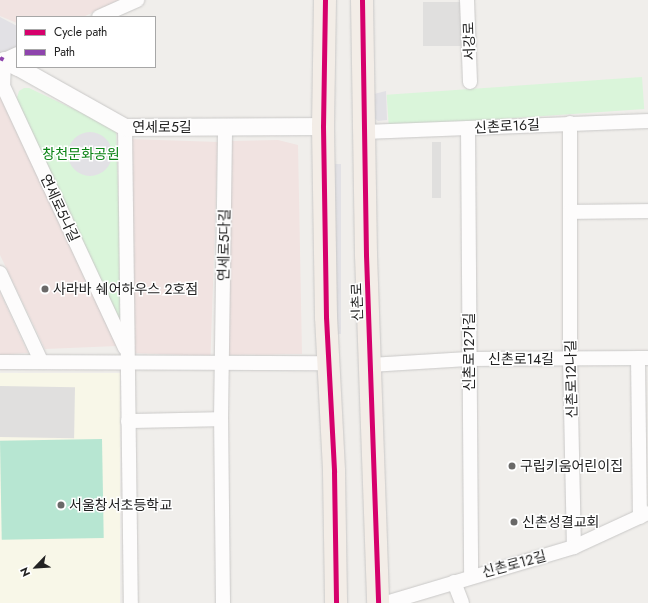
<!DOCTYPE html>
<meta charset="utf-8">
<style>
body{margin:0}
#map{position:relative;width:648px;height:603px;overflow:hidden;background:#f0eeeb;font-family:Jost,"Noto Sans KR",sans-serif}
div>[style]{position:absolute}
.commercial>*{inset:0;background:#f1e3e1;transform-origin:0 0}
.education>*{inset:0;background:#f8f7e8;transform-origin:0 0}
.park>*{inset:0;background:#daf5da;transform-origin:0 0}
.pitch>*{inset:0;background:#b7e6d2;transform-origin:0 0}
.parking>*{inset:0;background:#e0dfde;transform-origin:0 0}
.plaza>*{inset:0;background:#e2e1e5;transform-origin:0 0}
.round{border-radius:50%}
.roads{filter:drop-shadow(0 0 1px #c9c8c7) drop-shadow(0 0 1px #c9c8c7)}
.minor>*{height:14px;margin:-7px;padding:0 7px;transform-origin:7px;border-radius:7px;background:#fdfcfc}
.tertiary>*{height:17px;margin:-8.5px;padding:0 8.5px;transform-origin:8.5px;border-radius:8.5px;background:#fdfcfc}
.primary>*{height:22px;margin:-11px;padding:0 11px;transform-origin:11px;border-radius:11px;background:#f3ede7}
.quiet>*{height:4px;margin-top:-2px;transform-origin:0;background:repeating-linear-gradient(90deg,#8e44ad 0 8px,transparent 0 12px)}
.cycleway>*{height:5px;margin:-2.5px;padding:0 2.5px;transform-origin:2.5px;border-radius:2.5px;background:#d6006c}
.dots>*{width:11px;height:11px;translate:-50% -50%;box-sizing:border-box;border:2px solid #fff;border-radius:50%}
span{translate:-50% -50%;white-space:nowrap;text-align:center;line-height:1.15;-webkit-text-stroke:3px #fff;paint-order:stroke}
.street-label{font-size:14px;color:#222}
.park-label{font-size:14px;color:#0c8416}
.poi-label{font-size:14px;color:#222}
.left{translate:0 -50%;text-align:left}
.legend{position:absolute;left:16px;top:16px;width:140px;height:52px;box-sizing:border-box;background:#fff;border:1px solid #a7a7a7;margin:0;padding:5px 7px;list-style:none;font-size:12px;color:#222}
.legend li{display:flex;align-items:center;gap:8px;height:20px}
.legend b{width:20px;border:1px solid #a7a7a7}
.north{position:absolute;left:16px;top:547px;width:40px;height:40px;-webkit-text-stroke:3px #fff;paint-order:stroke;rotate:245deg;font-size:11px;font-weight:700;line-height:16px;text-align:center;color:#222}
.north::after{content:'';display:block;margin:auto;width:14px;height:18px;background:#222;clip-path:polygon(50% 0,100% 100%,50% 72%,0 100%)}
</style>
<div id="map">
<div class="commercial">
<div style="clip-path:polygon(0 0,120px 0,83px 17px,17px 17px,17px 23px,0 16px)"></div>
<div style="clip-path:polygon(0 91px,117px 346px,45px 349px,0 255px)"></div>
<div style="left:130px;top:139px;width:88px;height:214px;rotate:2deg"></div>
<div style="clip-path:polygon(278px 140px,298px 145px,302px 354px,227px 355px,232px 141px)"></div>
<div style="clip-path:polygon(0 292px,28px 353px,0 355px)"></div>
</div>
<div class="education">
<div style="left:0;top:373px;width:120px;height:230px"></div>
</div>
<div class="park">
<div style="left:642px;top:77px;width:32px;height:256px;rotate:86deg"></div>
<div style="clip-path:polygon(24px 88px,29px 88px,116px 129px,123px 331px,16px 101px,19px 91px)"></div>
</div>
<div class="pitch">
<div style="left:102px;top:439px;width:99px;height:102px;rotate:89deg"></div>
</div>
<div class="parking">
<div style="left:423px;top:2px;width:40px;height:44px"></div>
<div style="left:432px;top:142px;width:9px;height:56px"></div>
<div style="left:0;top:386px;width:75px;height:51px;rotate:1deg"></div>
</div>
<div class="plaza">
<div style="clip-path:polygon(0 17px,17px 26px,17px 47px,0 55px)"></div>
<div style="clip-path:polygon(386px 91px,387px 120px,378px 121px,372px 116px,374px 94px)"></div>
<div class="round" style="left:68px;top:132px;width:44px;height:44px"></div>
<div style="left:335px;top:164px;width:6px;height:170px"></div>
</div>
<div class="roads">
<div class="minor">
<div style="left:467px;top:0;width:82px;rotate:87.9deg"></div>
<div style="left:99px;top:17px;width:42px;rotate:-24.1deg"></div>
<div style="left:4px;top:60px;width:26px;rotate:92deg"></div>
<div style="left:3px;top:86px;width:289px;rotate:65deg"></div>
<div style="left:0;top:62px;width:19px;rotate:-25deg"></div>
<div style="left:570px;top:123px;width:236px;rotate:90deg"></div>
<div style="left:570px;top:359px;width:188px;rotate:88.8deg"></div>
<div style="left:125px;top:127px;width:476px;rotate:89.3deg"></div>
<div style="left:468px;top:128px;width:448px;rotate:89.6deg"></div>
<div style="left:365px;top:132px;width:283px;rotate:-2.2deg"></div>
<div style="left:570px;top:212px;width:78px;rotate:-0.7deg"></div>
<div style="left:0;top:273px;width:97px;rotate:65deg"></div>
<div style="left:638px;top:358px;width:159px;rotate:89.3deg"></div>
<div style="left:0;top:362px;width:328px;rotate:0.2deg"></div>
<div style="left:370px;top:365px;width:98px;rotate:-3.5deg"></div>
<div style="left:468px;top:359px;width:180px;rotate:-0.3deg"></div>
<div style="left:128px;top:421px;width:93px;rotate:-1.2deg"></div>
<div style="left:454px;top:582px;width:22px;rotate:69deg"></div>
<div style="left:223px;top:603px;width:184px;rotate:-90.6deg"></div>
<div style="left:221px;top:419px;width:293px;rotate:-89.2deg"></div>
<div style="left:386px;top:603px;width:196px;rotate:-16.6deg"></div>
<div style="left:574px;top:547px;width:81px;rotate:-24.7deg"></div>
</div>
<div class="tertiary">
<div style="left:4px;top:60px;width:15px;rotate:28deg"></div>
<div style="left:18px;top:67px;width:123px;rotate:29.3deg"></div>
<div style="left:125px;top:127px;width:198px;rotate:-0.3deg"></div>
</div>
<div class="primary">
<div style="left:325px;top:0;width:126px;rotate:90.9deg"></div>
<div style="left:323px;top:126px;width:191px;rotate:89.1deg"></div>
<div style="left:326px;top:317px;width:155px;rotate:87deg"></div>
<div style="left:334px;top:472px;width:131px;rotate:89.1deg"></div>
<div style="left:362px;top:0;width:255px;rotate:89.1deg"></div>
<div style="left:366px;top:255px;width:348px;rotate:88deg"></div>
</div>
</div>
<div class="quiet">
<div style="left:0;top:58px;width:4px;rotate:27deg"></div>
</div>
<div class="cycleway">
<div style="left:325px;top:0;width:126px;rotate:90.9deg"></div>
<div style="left:323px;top:126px;width:191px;rotate:89.1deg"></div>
<div style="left:326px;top:317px;width:155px;rotate:87deg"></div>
<div style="left:334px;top:472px;width:131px;rotate:89.1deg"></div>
<div style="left:362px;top:0;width:255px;rotate:89.1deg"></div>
<div style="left:366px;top:255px;width:348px;rotate:88deg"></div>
</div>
<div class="dots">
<div style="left:45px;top:289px;background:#6a6968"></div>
<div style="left:512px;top:466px;background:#6a6968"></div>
<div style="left:61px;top:505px;background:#6a6968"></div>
<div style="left:514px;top:522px;background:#6a6968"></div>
</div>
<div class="street-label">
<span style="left:469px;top:41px;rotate:-92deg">서강로</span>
<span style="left:507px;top:126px;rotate:-3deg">신촌로16길</span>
<span style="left:162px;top:127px">연세로5길</span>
<span style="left:60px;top:208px;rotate:65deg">연세로5나길</span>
<span style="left:224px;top:245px;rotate:-89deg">연세로5다길</span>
<span style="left:357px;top:302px;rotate:-92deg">신촌로</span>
<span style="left:469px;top:352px;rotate:-90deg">신촌로12가길</span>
<span style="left:521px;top:359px">신촌로14길</span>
<span style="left:571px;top:379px;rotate:-91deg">신촌로12나길</span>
<span style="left:514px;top:564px;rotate:-15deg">신촌로12길</span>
</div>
<div class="park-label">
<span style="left:81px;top:154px">창천문화공원</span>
</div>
<div class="poi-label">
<span class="left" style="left:53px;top:289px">사라바 쉐어하우스 2호점</span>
<span class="left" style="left:520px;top:466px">구립키움어린이집</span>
<span class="left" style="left:69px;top:505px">서울창서초등학교</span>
<span class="left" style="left:522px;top:522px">신촌성결교회</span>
</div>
<ul class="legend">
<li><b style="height:5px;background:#d6006c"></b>Cycle path</li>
<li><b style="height:5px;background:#8e44ad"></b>Path</li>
</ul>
<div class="north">N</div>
</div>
